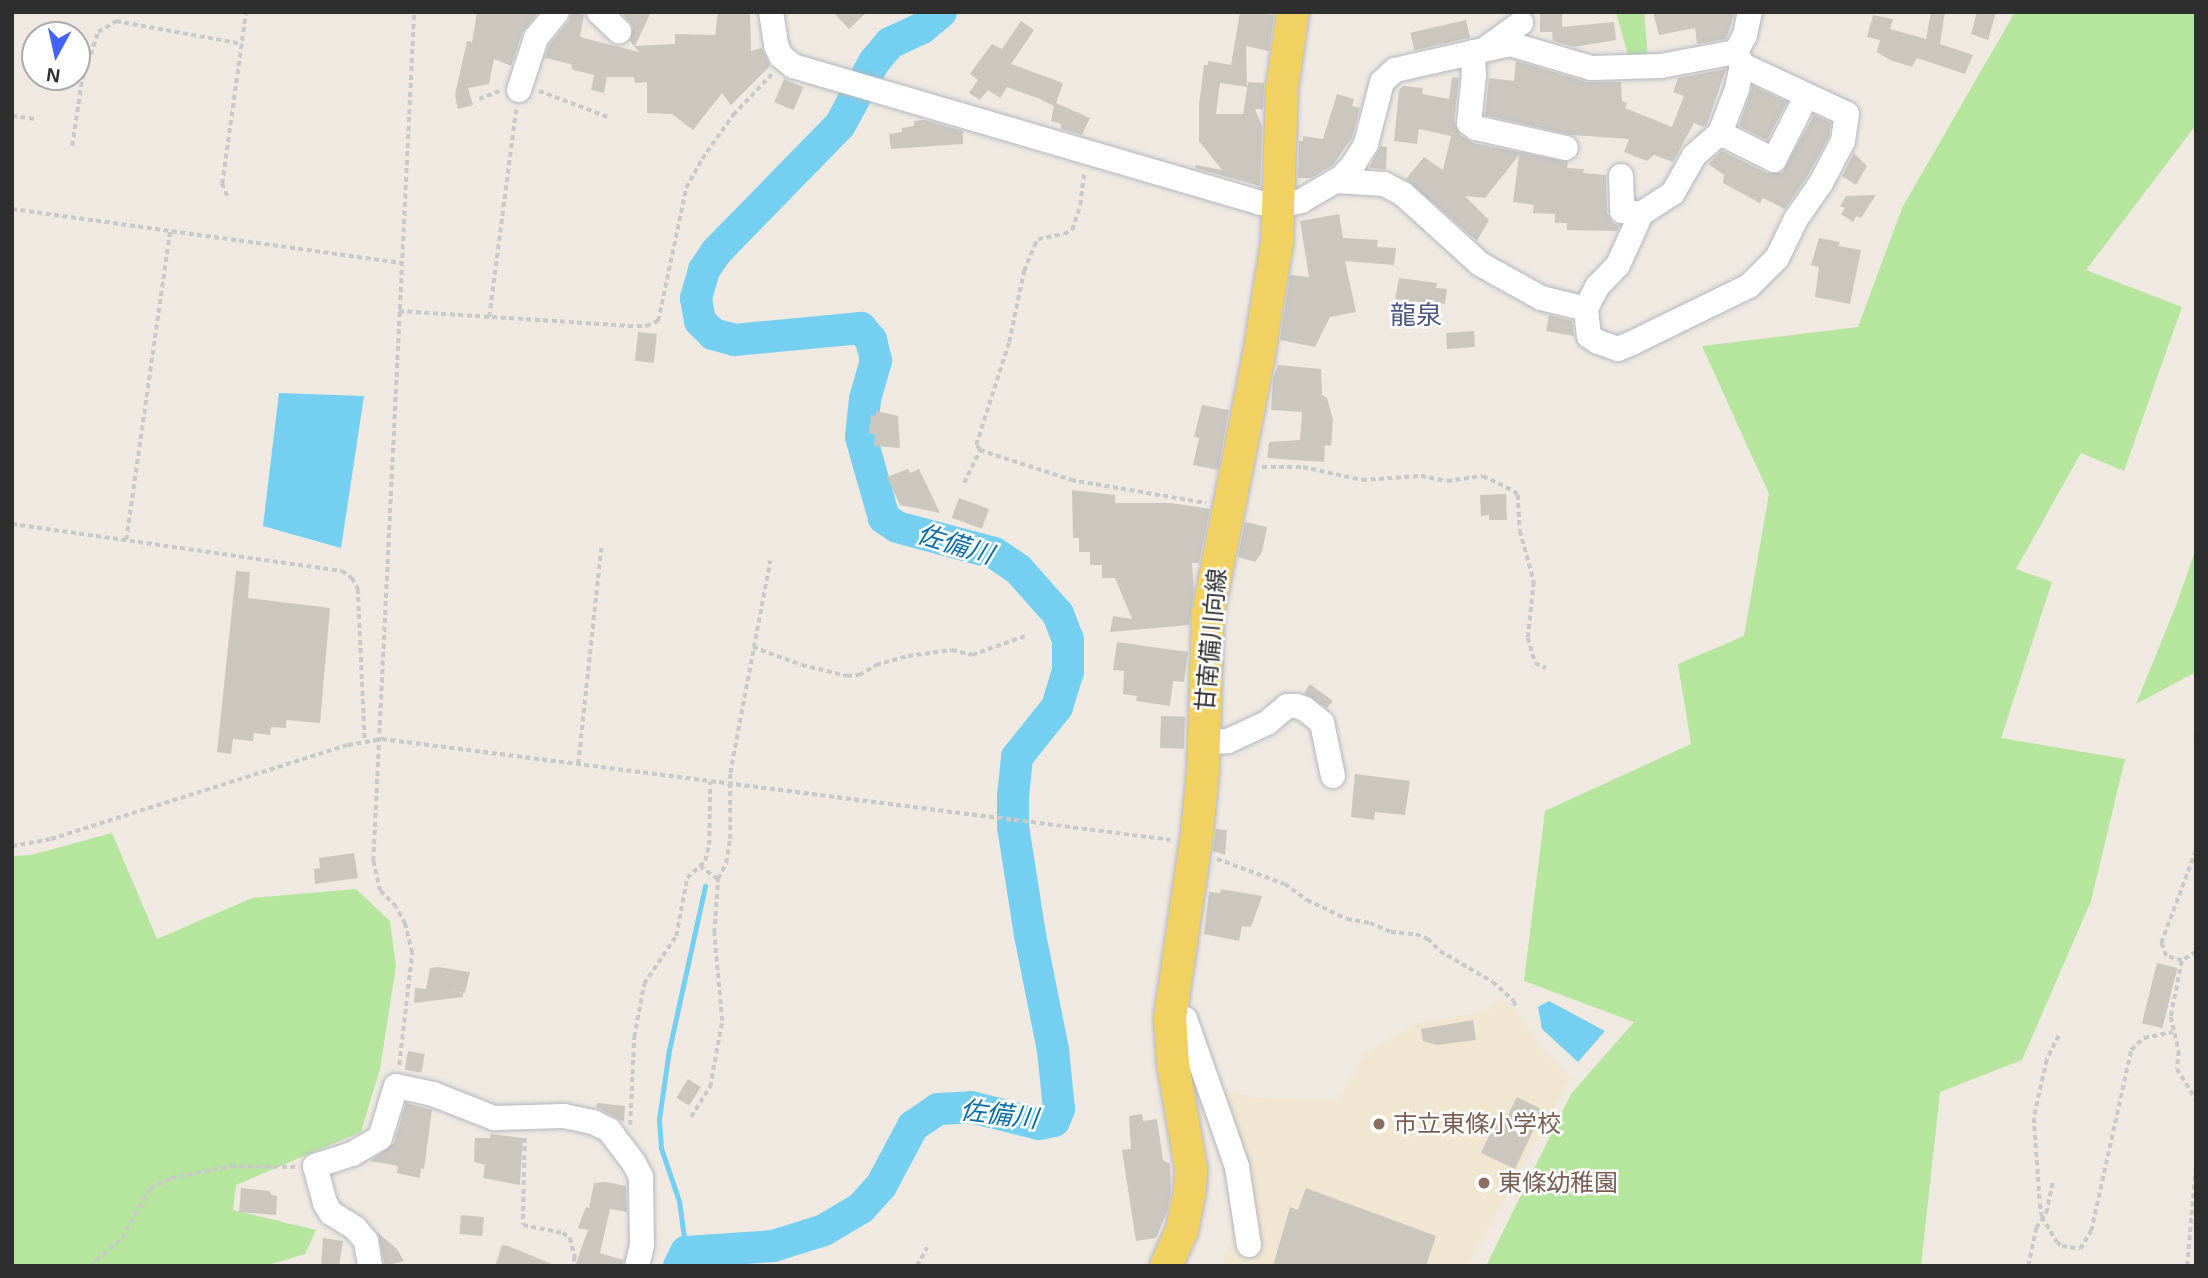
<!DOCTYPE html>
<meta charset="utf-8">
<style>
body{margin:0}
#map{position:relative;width:2208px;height:1278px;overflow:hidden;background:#efe9e1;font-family:Helvetica,"Noto Sans JP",sans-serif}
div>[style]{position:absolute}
.education>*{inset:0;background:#f0e6d1}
.green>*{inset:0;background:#b6e59e}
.water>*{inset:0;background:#75cff0}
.stream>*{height:5px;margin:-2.5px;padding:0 2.5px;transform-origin:2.5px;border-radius:2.5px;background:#75cff0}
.river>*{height:32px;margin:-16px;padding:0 16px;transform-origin:16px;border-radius:16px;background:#75cff0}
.building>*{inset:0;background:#cbc7bf;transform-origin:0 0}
.path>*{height:3.5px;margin-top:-1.75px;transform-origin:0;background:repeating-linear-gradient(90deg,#c9c9c9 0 5px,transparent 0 8.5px)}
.roads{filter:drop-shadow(0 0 2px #b4b7c1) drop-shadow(0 0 2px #b4b7c1)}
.minor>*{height:24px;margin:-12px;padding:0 12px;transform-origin:12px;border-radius:12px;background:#fff}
.major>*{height:32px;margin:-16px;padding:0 16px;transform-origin:16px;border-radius:16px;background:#f2d163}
.dots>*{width:19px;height:19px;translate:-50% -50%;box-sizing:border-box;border:4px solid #fff;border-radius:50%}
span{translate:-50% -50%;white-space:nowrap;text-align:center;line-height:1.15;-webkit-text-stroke:5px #fff;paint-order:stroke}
.street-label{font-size:24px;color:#2e2e2e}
.education-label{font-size:24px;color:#785e54}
.left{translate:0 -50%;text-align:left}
.neighbourhood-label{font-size:26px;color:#4d5680}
.water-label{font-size:26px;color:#0d6fa3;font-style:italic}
.frame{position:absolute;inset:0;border:14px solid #2e2e2e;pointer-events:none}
.north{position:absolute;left:21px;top:21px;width:70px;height:70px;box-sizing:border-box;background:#fff;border:2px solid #ababab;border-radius:50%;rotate:188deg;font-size:19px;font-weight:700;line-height:28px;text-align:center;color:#2e2e2e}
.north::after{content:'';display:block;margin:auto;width:24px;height:32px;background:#4264fb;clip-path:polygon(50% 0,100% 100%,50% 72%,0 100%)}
</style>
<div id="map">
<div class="education">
<div style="clip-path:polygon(1502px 997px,1520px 1015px,1541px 1047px,1571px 1077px,1468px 1266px,1221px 1266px,1233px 1234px,1221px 1149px,1203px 1087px,1259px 1098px,1338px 1100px,1366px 1052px,1416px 1024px,1487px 1011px)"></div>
</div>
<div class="green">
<div style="clip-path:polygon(1616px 12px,1644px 12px,1648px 57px,1628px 55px)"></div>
<div style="clip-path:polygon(2015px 12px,2196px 12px,2196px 125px,2086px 270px,2182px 307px,2124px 471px,2081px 453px,2016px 569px,2052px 582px,2001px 738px,2125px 759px,2091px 901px,2022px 1060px,1940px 1092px,1921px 1266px,1486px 1266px,1571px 1094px,1634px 1022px,1524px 981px,1545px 811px,1691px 744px,1678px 664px,1744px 636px,1769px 494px,1702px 346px,1858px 327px,1902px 208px)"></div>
<div style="clip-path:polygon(2196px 548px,2196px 672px,2136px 704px,2177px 603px)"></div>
<div style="clip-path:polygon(112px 833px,157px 939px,252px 898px,356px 889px,390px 921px,396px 966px,380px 1069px,361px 1132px,236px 1185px,233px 1210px,316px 1230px,305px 1254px,265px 1266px,12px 1266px,12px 856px,31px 855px)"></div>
</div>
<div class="water">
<div style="clip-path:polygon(279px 393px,364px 396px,341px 548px,263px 526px)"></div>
<div style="clip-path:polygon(1549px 1001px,1605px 1031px,1578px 1062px,1542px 1029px,1538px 1007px)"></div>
</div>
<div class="stream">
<div style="left:686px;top:1252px;width:51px;rotate:-97.8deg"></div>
<div style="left:679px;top:1201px;width:56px;rotate:-108.8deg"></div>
<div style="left:661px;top:1148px;width:29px;rotate:-94deg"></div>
<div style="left:659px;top:1119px;width:70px;rotate:-81.8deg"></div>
<div style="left:669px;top:1050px;width:168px;rotate:-77.6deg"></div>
</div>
<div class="river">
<div style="left:679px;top:1266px;width:16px;rotate:-63deg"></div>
<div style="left:686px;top:1252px;width:87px;rotate:-3.9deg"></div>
<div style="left:773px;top:1246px;width:53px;rotate:-17.4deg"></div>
<div style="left:824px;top:1230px;width:43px;rotate:-30.7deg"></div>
<div style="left:861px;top:1208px;width:30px;rotate:-48deg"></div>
<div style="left:881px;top:1186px;width:68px;rotate:-61.9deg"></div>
<div style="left:913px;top:1126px;width:30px;rotate:-34deg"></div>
<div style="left:938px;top:1109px;width:33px;rotate:-3deg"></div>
<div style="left:971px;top:1107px;width:70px;rotate:14deg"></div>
<div style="left:1039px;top:1124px;width:15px;rotate:-11deg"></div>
<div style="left:1054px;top:1121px;width:13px;rotate:-67deg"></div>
<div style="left:1059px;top:1109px;width:59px;rotate:-95.8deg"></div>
<div style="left:1053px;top:1050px;width:117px;rotate:-101.3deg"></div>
<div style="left:1030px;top:935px;width:109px;rotate:-98.9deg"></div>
<div style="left:1013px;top:827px;width:31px;rotate:-90deg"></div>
<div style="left:1013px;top:796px;width:39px;rotate:-84deg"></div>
<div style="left:1017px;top:757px;width:64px;rotate:-51.3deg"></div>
<div style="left:1057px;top:707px;width:37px;rotate:-73deg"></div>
<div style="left:1068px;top:672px;width:32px;rotate:-90deg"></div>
<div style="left:1068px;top:640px;width:28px;rotate:-111deg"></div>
<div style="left:1058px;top:614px;width:60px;rotate:-131.6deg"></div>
<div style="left:1018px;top:569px;width:29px;rotate:-146deg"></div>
<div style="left:994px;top:553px;width:100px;rotate:-165deg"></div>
<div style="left:897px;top:527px;width:16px;rotate:-145deg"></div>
<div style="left:884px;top:518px;width:84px;rotate:-105.9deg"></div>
<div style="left:861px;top:437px;width:38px;rotate:-84deg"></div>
<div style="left:865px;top:399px;width:40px;rotate:-74deg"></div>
<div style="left:876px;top:361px;width:22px;rotate:-103deg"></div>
<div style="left:871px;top:340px;width:16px;rotate:-130deg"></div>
<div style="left:861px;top:328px;width:127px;rotate:174.6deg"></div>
<div style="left:735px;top:340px;width:23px;rotate:-165deg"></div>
<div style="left:713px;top:334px;width:18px;rotate:-135deg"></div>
<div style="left:700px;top:321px;width:23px;rotate:-100deg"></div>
<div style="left:696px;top:298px;width:29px;rotate:-74deg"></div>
<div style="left:704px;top:270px;width:22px;rotate:-56deg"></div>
<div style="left:716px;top:252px;width:177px;rotate:-45.7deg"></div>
<div style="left:840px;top:125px;width:72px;rotate:-61.6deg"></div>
<div style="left:874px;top:62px;width:25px;rotate:-50deg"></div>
<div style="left:890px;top:43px;width:35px;rotate:-25deg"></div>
<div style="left:922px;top:28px;width:25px;rotate:-40deg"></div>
</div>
<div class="building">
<div style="clip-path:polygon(477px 12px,538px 12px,522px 33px,511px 66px,494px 59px,489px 84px,468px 88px,473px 105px,458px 109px,455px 95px,467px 41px,472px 42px)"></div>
<div style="clip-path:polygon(572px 12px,584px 15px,580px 37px,639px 52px,630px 41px,633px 26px,621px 12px,651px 12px,635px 46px,675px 44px,675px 34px,715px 35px,718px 12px,750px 12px,751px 51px,762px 48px,770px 66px,731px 105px,722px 93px,693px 130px,672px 114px,647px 113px,647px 82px,635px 83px,634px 77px,607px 77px,604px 93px,591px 90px,594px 75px,573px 70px,571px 64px,545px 58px,549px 45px,569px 21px)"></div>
<div style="clip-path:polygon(833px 12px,867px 12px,849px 29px)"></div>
<div style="clip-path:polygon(1240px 12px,1274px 15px,1269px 51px,1246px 46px,1247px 87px,1220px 83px,1216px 114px,1243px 114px,1248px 82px,1264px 83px,1263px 109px,1255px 109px,1262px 126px,1260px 186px,1195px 168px,1196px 165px,1222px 170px,1199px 141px,1199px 105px,1204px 65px,1208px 65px,1208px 61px,1231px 65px)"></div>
<div style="clip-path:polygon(1540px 12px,1562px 12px,1562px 27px,1614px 22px,1616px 40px,1574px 47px,1553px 41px,1552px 32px,1540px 32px)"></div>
<div style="clip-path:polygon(1653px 12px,1735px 12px,1726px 39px,1697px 44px,1695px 28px,1659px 35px)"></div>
<div style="clip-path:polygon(1931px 12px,1945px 12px,1940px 44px,1973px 55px,1965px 74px,1917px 58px,1912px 67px,1890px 60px,1877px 52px,1880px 40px,1867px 37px,1873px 15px,1893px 19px,1890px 29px,1926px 39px)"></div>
<div style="clip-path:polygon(1977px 12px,1996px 12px,1988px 40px,1971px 34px)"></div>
<div style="left:1466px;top:20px;width:18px;height:57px;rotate:77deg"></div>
<div style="clip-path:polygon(1021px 21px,1034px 30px,1011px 64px,1063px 83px,1056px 103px,1090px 118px,1082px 135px,1061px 129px,1061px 124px,1051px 121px,1054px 106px,1040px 99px,1007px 87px,1000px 98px,988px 90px,980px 100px,969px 93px,978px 80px,970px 74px,980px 60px,992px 44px,1002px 49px)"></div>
<div style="clip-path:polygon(1516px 61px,1587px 82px,1621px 82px,1622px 101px,1627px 103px,1625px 108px,1672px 127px,1684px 96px,1673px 92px,1678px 78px,1726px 69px,1707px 124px,1704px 127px,1694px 123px,1673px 162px,1654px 155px,1647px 161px,1624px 152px,1629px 139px,1572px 135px,1485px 115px,1489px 78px,1514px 81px)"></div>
<div style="clip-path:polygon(1452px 77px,1459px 78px,1454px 121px,1460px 135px,1473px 143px,1568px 162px,1567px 168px,1584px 169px,1583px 173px,1606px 175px,1607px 212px,1613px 223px,1619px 226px,1617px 231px,1567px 230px,1567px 223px,1555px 223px,1555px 214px,1533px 213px,1534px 205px,1513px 202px,1519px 155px,1485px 198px,1465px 196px,1489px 220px,1477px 241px,1406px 179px,1424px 157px,1443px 170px,1451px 136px,1419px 129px,1417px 144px,1394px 141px,1399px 90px,1403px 86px,1423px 88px,1422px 94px,1449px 99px)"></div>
<div style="left:784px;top:79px;width:21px;height:25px;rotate:23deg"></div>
<div style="clip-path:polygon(1753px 86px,1787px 102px,1767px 140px,1739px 126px)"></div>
<div style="clip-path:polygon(1337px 94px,1354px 99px,1352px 106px,1360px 108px,1352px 138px,1333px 165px,1311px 178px,1298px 178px,1299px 141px,1303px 141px,1303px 136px,1323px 139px)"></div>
<div style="clip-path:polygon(1814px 115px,1831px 123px,1829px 136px,1808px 175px,1785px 209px,1763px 198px,1760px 203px,1723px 183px,1724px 175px,1708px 164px,1722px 151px,1767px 173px,1782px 173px)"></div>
<div style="clip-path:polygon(924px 120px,963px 131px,963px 144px,891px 149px,889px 134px,902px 132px,902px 128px,914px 126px,914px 121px)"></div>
<div style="clip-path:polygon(1381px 146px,1387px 147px,1386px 169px,1369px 168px)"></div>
<div style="clip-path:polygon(1854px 153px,1867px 166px,1856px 185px,1842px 176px)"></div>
<div style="clip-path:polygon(1876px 195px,1861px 218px,1856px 216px,1853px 222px,1841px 214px,1845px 208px,1840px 206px,1846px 196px)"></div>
<div style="clip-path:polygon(1339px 214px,1343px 238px,1378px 240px,1377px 247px,1396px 248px,1394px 265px,1345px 261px,1356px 312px,1330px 317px,1315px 347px,1280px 340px,1290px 275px,1309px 277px,1300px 221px)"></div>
<div style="clip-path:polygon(1819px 238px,1840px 242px,1838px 246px,1861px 250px,1850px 304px,1815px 297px,1819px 267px,1811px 265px)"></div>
<div style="clip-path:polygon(1399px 278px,1437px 283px,1436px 288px,1447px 289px,1445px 304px,1432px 302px,1431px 306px,1395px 299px)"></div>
<div style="clip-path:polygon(1549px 315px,1572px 321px,1574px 336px,1546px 331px)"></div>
<div style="left:1474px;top:331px;width:16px;height:28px;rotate:86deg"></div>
<div style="left:638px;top:332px;width:19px;height:29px;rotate:6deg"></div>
<div style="clip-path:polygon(1278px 365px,1321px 369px,1322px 395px,1327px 398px,1333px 420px,1331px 446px,1325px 445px,1324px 462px,1267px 458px,1269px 442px,1300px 440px,1302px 412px,1271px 410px,1273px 379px)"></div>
<div style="clip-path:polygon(1202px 405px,1229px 410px,1218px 470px,1193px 465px,1199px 438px,1194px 437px)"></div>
<div style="clip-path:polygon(876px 411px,898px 416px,900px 448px,874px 446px,875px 434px,869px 434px,871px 415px,876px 416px)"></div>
<div style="clip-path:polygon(908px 469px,910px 473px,919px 469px,940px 513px,900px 505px,887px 477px)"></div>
<div style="clip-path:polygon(1072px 490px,1115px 495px,1115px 503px,1171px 503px,1210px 509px,1199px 563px,1192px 563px,1194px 589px,1189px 625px,1110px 632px,1113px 616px,1132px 619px,1115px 578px,1102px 578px,1102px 565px,1090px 565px,1090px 552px,1079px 552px,1079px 538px,1073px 538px)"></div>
<div style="clip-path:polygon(1506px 494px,1507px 520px,1489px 520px,1489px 515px,1481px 516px,1480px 495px)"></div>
<div style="left:959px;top:498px;width:32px;height:21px;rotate:20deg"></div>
<div style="clip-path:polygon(1245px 522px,1267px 527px,1262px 552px,1255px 562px,1238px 557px)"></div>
<div style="clip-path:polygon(236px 571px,250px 572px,248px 598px,330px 608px,320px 723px,286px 720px,286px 728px,271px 727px,270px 735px,254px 733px,253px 741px,233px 739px,231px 754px,217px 752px)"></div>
<div style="clip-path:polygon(1117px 642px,1188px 652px,1184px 682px,1173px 681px,1170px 706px,1136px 701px,1137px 696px,1123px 694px,1124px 671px,1113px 670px)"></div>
<div style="clip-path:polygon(1310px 684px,1333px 701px,1327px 708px,1304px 693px)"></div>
<div style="left:1161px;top:716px;width:24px;height:32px;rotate:2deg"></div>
<div style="clip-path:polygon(1355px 774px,1410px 781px,1405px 815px,1375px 812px,1374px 820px,1351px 817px)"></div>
<div style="clip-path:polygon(1216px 829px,1227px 830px,1225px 855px,1213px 851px)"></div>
<div style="clip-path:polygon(354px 853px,358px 878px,315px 884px,314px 869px,320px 868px,319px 858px)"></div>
<div style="clip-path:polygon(1221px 889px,1262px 896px,1251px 927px,1242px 926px,1239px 941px,1204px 934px,1209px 892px,1220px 893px)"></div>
<div style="left:2157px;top:963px;width:21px;height:62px;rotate:14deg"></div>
<div style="clip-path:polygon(438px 967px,470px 972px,465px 993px,450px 990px,463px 993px,463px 997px,414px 1003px,415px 988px,426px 989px,430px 968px)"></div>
<div style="clip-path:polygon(1473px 1020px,1476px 1040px,1437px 1045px,1423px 1041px,1421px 1029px)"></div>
<div style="left:408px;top:1051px;width:17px;height:19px;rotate:10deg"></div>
<div style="left:688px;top:1079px;width:15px;height:22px;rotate:32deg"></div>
<div style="clip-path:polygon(1517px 1097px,1543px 1110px,1515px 1169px,1481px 1153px,1499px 1114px,1507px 1117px)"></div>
<div style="clip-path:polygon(406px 1103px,432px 1110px,424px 1169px,421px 1168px,420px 1178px,397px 1173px,398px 1166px,370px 1161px,394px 1143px)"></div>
<div style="clip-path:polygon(598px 1103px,625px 1106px,624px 1122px,596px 1107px)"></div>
<div style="clip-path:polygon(1142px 1114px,1143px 1121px,1157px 1119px,1163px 1160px,1170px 1164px,1171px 1191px,1167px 1212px,1156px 1238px,1136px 1241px,1122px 1150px,1131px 1149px,1129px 1116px)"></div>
<div style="clip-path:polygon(491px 1134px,523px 1138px,520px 1185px,483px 1178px,485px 1165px,474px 1162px,475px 1138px,490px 1138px)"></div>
<div style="clip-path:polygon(606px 1182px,626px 1186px,627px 1212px,610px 1209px,600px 1253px,623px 1260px,623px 1266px,575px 1266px,588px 1230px,578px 1228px,586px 1207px,589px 1208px,594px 1183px)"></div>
<div style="clip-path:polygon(241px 1188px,269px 1191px,272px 1195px,277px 1196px,276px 1215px,239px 1212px)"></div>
<div style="clip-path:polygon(1306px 1188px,1436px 1236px,1426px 1266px,1273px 1266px,1290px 1207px,1298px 1210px)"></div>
<div style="left:461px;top:1215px;width:23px;height:19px;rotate:5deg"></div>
<div style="clip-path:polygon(378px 1233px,397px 1249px,404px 1261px,385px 1266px)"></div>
<div style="clip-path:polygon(323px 1238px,343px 1241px,339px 1266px,321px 1266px)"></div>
<div style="clip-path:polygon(502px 1245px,508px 1246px,557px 1266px,495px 1266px)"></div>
</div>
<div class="path">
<div style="left:539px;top:91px;width:74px;rotate:20.6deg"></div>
<div style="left:479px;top:99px;width:22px;rotate:-21deg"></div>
<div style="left:12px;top:116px;width:23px;rotate:7deg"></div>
<div style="left:72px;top:146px;width:68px;rotate:-81.5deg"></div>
<div style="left:82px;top:79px;width:50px;rotate:-71.2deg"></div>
<div style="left:98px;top:32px;width:21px;rotate:-31deg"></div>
<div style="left:116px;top:21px;width:128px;rotate:10.3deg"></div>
<div style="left:227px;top:196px;width:13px;rotate:-113deg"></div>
<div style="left:222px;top:184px;width:174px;rotate:-82.1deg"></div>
<div style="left:12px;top:209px;width:393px;rotate:7.9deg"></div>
<div style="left:399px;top:311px;width:229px;rotate:3.7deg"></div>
<div style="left:628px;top:326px;width:18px"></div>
<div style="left:646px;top:326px;width:13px;rotate:-23deg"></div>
<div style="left:658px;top:321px;width:136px;rotate:-78.1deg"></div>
<div style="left:686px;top:188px;width:33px;rotate:-61deg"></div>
<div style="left:702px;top:159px;width:54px;rotate:-54.8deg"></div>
<div style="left:733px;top:115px;width:57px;rotate:-46.4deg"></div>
<div style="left:489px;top:317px;width:209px;rotate:-82.6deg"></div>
<div style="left:980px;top:450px;width:6px;rotate:-129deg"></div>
<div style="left:976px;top:445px;width:108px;rotate:-72.2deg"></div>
<div style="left:1009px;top:342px;width:73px;rotate:-78.1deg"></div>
<div style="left:1024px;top:271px;width:27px;rotate:-68deg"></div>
<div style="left:1034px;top:246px;width:8px;rotate:-60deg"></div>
<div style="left:1038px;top:239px;width:26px;rotate:-11deg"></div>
<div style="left:1064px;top:234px;width:9px;rotate:-27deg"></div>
<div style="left:1072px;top:230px;width:26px;rotate:-72deg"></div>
<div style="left:1080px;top:205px;width:32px;rotate:-83deg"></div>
<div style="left:980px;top:450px;width:96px;rotate:18.2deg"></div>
<div style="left:1071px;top:480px;width:137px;rotate:9.7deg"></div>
<div style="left:1262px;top:467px;width:41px"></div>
<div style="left:1303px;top:467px;width:60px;rotate:12.4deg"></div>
<div style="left:1362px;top:480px;width:59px;rotate:-3.9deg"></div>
<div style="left:1421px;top:476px;width:26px;rotate:11deg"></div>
<div style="left:1447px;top:481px;width:36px;rotate:-8deg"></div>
<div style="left:1483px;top:476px;width:34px;rotate:26deg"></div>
<div style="left:1514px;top:491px;width:6px;rotate:45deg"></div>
<div style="left:1518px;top:495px;width:36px;rotate:87deg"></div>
<div style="left:1520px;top:531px;width:53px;rotate:74.6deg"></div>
<div style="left:1534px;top:582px;width:56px;rotate:96.1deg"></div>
<div style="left:1528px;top:638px;width:26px;rotate:74deg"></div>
<div style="left:1535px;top:663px;width:12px;rotate:24deg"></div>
<div style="left:964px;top:483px;width:37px;rotate:-64deg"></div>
<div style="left:12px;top:524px;width:333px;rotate:8.1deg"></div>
<div style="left:342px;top:571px;width:12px;rotate:35deg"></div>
<div style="left:352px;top:578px;width:13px;rotate:61deg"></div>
<div style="left:358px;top:589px;width:153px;rotate:87.4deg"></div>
<div style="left:126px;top:540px;width:312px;rotate:-81.9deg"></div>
<div style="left:753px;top:647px;width:52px;rotate:20.2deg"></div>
<div style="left:802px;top:665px;width:46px;rotate:13.7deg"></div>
<div style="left:847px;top:676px;width:12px;rotate:-5deg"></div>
<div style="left:859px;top:675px;width:20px;rotate:-30deg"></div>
<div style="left:876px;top:665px;width:33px;rotate:-16deg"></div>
<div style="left:908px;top:656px;width:44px;rotate:-7.8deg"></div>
<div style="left:952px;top:650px;width:21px;rotate:14deg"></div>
<div style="left:972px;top:655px;width:59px;rotate:-19.7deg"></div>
<div style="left:2196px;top:732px;width:20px;rotate:90deg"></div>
<div style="left:578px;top:764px;width:217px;rotate:-83.9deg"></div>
<div style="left:12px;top:846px;width:40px;rotate:-10deg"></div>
<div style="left:51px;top:839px;width:312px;rotate:-17.6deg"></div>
<div style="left:348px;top:745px;width:35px;rotate:-10deg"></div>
<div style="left:382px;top:739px;width:795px;rotate:7.29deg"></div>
<div style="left:1217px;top:859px;width:72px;rotate:20.2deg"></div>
<div style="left:1285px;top:884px;width:27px;rotate:36deg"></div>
<div style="left:1307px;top:900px;width:44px;rotate:25.4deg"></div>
<div style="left:1347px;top:919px;width:23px;rotate:10deg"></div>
<div style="left:1370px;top:923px;width:23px;rotate:23deg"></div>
<div style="left:1391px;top:932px;width:25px;rotate:5deg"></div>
<div style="left:1416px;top:934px;width:13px;rotate:23deg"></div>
<div style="left:1428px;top:939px;width:17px;rotate:45deg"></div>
<div style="left:1440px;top:951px;width:61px;rotate:30.3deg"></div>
<div style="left:1493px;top:982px;width:28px;rotate:42deg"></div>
<div style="left:1514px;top:1001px;width:8px;rotate:76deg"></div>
<div style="left:700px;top:866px;width:22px;rotate:36deg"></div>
<div style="left:2196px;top:952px;width:17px;rotate:147deg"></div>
<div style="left:2182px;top:961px;width:57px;rotate:101.1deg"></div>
<div style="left:2171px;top:1017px;width:35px;rotate:77deg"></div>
<div style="left:2179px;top:1051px;width:18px;rotate:96deg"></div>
<div style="left:2177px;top:1069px;width:36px;rotate:58deg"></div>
<div style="left:2182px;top:961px;width:17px;rotate:-163deg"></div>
<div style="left:2166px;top:956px;width:14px;rotate:-111deg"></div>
<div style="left:2161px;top:943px;width:99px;rotate:-69.4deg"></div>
<div style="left:2059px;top:1036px;width:27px;rotate:117deg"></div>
<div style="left:2047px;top:1060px;width:59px;rotate:102.6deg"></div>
<div style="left:2034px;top:1118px;width:86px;rotate:86deg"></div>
<div style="left:2040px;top:1204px;width:13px;rotate:81deg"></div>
<div style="left:2042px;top:1217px;width:29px;rotate:59deg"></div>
<div style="left:2057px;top:1242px;width:6px;rotate:39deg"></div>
<div style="left:2062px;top:1246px;width:18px;rotate:9deg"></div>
<div style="left:2080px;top:1249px;width:21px;rotate:-59deg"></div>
<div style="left:2091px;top:1231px;width:185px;rotate:-77.5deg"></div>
<div style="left:2131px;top:1050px;width:18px;rotate:-43deg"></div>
<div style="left:2144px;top:1038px;width:29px;rotate:-12deg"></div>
<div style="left:399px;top:1065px;width:113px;rotate:-83.4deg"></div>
<div style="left:412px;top:953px;width:30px;rotate:-104deg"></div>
<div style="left:405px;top:924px;width:19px;rotate:-118deg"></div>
<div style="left:396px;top:907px;width:23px;rotate:-135deg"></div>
<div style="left:380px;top:891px;width:31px;rotate:-103deg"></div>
<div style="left:373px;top:861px;width:850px;rotate:-87.24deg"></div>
<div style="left:691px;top:1117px;width:36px;rotate:-58deg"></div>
<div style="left:710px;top:1087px;width:67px;rotate:-79.7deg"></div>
<div style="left:722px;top:1021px;width:88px;rotate:-95.2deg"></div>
<div style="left:714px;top:933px;width:54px;rotate:-85.8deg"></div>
<div style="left:718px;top:879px;width:18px;rotate:-63deg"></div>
<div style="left:726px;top:863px;width:24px;rotate:-81deg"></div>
<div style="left:730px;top:839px;width:66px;rotate:-90deg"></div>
<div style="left:730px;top:773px;width:216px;rotate:-79.3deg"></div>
<div style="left:630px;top:1125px;width:88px;rotate:-87.4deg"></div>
<div style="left:634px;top:1037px;width:54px;rotate:-79.3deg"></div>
<div style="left:644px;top:984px;width:58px;rotate:-56.3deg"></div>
<div style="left:676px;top:936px;width:59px;rotate:-79.3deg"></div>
<div style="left:687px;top:878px;width:25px;rotate:-43deg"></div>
<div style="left:705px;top:861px;width:16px;rotate:-76deg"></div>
<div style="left:709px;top:845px;width:63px;rotate:-89.1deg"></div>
<div style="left:525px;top:1138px;width:87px;rotate:91.3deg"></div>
<div style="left:523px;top:1225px;width:41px;rotate:11.3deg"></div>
<div style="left:563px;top:1233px;width:9px;rotate:36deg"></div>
<div style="left:570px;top:1238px;width:20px;rotate:75deg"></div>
<div style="left:575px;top:1257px;width:9px;rotate:103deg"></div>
<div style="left:90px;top:1266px;width:43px;rotate:-41.2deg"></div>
<div style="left:122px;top:1238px;width:57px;rotate:-60.8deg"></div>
<div style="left:150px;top:1188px;width:23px;rotate:-25deg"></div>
<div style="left:171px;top:1178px;width:61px;rotate:-11.3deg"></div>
<div style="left:231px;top:1166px;width:65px;rotate:0.9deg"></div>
<div style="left:917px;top:1266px;width:21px;rotate:-62deg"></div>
<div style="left:2028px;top:1266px;width:39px;rotate:-78deg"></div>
<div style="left:2036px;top:1228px;width:18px;rotate:-56deg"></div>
<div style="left:2046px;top:1213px;width:33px;rotate:-78deg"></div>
<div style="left:2187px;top:1266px;width:105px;rotate:-85.1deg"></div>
</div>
<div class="roads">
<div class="minor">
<div style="left:599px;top:12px;width:28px;rotate:44deg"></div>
<div style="left:771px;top:12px;width:33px;rotate:81deg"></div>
<div style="left:776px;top:45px;width:12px;rotate:66deg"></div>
<div style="left:781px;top:56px;width:16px;rotate:40deg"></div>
<div style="left:793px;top:66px;width:487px;rotate:16.3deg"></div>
<div style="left:1260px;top:203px;width:20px;rotate:9deg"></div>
<div style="left:1280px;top:206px;width:22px;rotate:-13deg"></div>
<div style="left:1301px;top:201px;width:48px;rotate:-30.3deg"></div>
<div style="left:1342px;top:177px;width:16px;rotate:-47deg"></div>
<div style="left:1353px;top:165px;width:25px;rotate:-58deg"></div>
<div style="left:1366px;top:144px;width:64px;rotate:-75.5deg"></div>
<div style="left:1382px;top:82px;width:18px;rotate:-43deg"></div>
<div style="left:1395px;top:70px;width:118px;rotate:-12.7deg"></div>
<div style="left:1510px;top:44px;width:84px;rotate:16.5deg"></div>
<div style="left:1591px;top:68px;width:70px;rotate:-1.6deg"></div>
<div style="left:1661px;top:66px;width:76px;rotate:-10.6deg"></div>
<div style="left:1488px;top:47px;width:41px;rotate:-36deg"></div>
<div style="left:1473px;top:52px;width:23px;rotate:88deg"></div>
<div style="left:1474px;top:75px;width:48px;rotate:95.9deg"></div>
<div style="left:1469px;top:123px;width:9px;rotate:36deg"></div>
<div style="left:1476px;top:128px;width:92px;rotate:12.5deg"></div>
<div style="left:1736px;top:52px;width:14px;rotate:65deg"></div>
<div style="left:1742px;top:65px;width:25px;rotate:102deg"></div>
<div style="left:1737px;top:89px;width:47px;rotate:111.1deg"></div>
<div style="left:1720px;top:133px;width:35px;rotate:139deg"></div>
<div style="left:1694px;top:156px;width:43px;rotate:119.6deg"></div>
<div style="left:1673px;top:193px;width:38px;rotate:147deg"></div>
<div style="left:1641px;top:214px;width:56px;rotate:114.3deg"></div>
<div style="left:1618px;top:265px;width:30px;rotate:134deg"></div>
<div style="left:1597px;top:287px;width:25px;rotate:117deg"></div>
<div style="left:1586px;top:309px;width:27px;rotate:84deg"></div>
<div style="left:1589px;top:336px;width:11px;rotate:34deg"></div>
<div style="left:1598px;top:342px;width:21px;rotate:19deg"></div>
<div style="left:1618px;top:349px;width:15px;rotate:-23deg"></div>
<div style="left:1632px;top:343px;width:130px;rotate:-26deg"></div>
<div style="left:1749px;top:286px;width:40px;rotate:-45deg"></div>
<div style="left:1777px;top:258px;width:43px;rotate:-64deg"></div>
<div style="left:1796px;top:219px;width:44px;rotate:-55.2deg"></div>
<div style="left:1821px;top:183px;width:47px;rotate:-62.4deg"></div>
<div style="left:1843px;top:141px;width:27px;rotate:-82deg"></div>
<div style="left:1847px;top:114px;width:116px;rotate:-155deg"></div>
<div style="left:1736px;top:52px;width:19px;rotate:-62deg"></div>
<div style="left:1745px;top:35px;width:24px;rotate:-78deg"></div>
<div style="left:519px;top:90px;width:55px;rotate:-71.9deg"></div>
<div style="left:536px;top:38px;width:33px;rotate:-51deg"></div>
<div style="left:1720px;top:133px;width:60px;rotate:26.6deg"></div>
<div style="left:1774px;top:160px;width:71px;rotate:-63.1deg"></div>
<div style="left:1621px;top:176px;width:35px;rotate:88deg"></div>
<div style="left:1622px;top:211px;width:19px;rotate:9deg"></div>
<div style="left:1336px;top:181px;width:48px;rotate:3.6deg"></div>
<div style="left:1384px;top:184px;width:21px;rotate:28deg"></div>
<div style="left:1403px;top:194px;width:104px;rotate:42.3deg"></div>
<div style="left:1480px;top:264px;width:70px;rotate:29.1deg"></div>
<div style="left:1541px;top:298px;width:46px;rotate:13.7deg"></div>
<div style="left:1204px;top:742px;width:24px;rotate:-2deg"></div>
<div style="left:1228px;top:741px;width:43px;rotate:-24.8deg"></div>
<div style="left:1267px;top:723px;width:26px;rotate:-40deg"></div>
<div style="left:1287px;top:706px;width:9px"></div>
<div style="left:1296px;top:706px;width:9px;rotate:18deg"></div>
<div style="left:1305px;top:709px;width:22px;rotate:39deg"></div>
<div style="left:1322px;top:723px;width:54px;rotate:78.3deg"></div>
<div style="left:1170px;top:1018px;width:15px;rotate:4deg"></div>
<div style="left:1185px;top:1019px;width:120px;rotate:70.5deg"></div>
<div style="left:1225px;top:1132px;width:37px;rotate:71deg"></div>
<div style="left:1237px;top:1167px;width:79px;rotate:81.3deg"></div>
<div style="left:370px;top:1266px;width:25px;rotate:-99deg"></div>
<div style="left:366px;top:1241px;width:17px;rotate:-130deg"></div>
<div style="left:355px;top:1228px;width:28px;rotate:-148deg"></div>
<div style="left:331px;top:1213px;width:12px;rotate:-121deg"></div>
<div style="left:325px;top:1203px;width:38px;rotate:-105deg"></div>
<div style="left:315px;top:1166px;width:39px;rotate:-18deg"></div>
<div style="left:352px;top:1154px;width:32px;rotate:-30deg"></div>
<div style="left:380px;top:1138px;width:54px;rotate:-72.9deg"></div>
<div style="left:396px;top:1086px;width:38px;rotate:12deg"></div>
<div style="left:433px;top:1094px;width:66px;rotate:21.5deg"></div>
<div style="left:494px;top:1118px;width:70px;rotate:-1.6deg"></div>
<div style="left:564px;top:1116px;width:30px;rotate:12deg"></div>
<div style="left:593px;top:1122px;width:18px;rotate:27deg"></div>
<div style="left:609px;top:1130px;width:41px;rotate:52.9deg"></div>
<div style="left:634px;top:1163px;width:16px;rotate:63deg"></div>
<div style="left:641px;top:1177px;width:68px;rotate:89.2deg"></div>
<div style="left:642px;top:1245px;width:22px;rotate:103deg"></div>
</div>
<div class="major">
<div style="left:1166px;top:1266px;width:39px;rotate:-66deg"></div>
<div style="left:1182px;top:1230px;width:41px;rotate:-78.7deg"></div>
<div style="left:1190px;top:1190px;width:22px;rotate:-87deg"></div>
<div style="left:1191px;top:1168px;width:106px;rotate:-99.8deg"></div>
<div style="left:1173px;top:1064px;width:46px;rotate:-93.7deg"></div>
<div style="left:1170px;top:1018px;width:187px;rotate:-81.7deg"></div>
<div style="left:1197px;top:833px;width:62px;rotate:-84.5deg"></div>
<div style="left:1203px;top:771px;width:158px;rotate:-88.2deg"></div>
<div style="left:1208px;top:613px;width:257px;rotate:-78.8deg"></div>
<div style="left:1258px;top:361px;width:120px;rotate:-80.9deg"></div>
<div style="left:1277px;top:243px;width:155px;rotate:-88.2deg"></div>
<div style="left:1282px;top:88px;width:77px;rotate:-81.8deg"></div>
</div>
</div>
<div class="dots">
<div style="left:1379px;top:1124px;background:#8d6e63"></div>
<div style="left:1484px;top:1183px;background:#8d6e63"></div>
</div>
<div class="street-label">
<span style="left:1211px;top:640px;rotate:-85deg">甘南備川向線</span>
</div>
<div class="education-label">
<span class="left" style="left:1393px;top:1124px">市立東條小学校</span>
<span class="left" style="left:1498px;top:1183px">東條幼稚園</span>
</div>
<div class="neighbourhood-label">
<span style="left:1416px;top:316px">龍泉</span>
</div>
<div class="water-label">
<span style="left:955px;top:545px;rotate:17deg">佐備川</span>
<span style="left:999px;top:1115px;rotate:7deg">佐備川</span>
</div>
<div class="frame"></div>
<div class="north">N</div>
</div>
